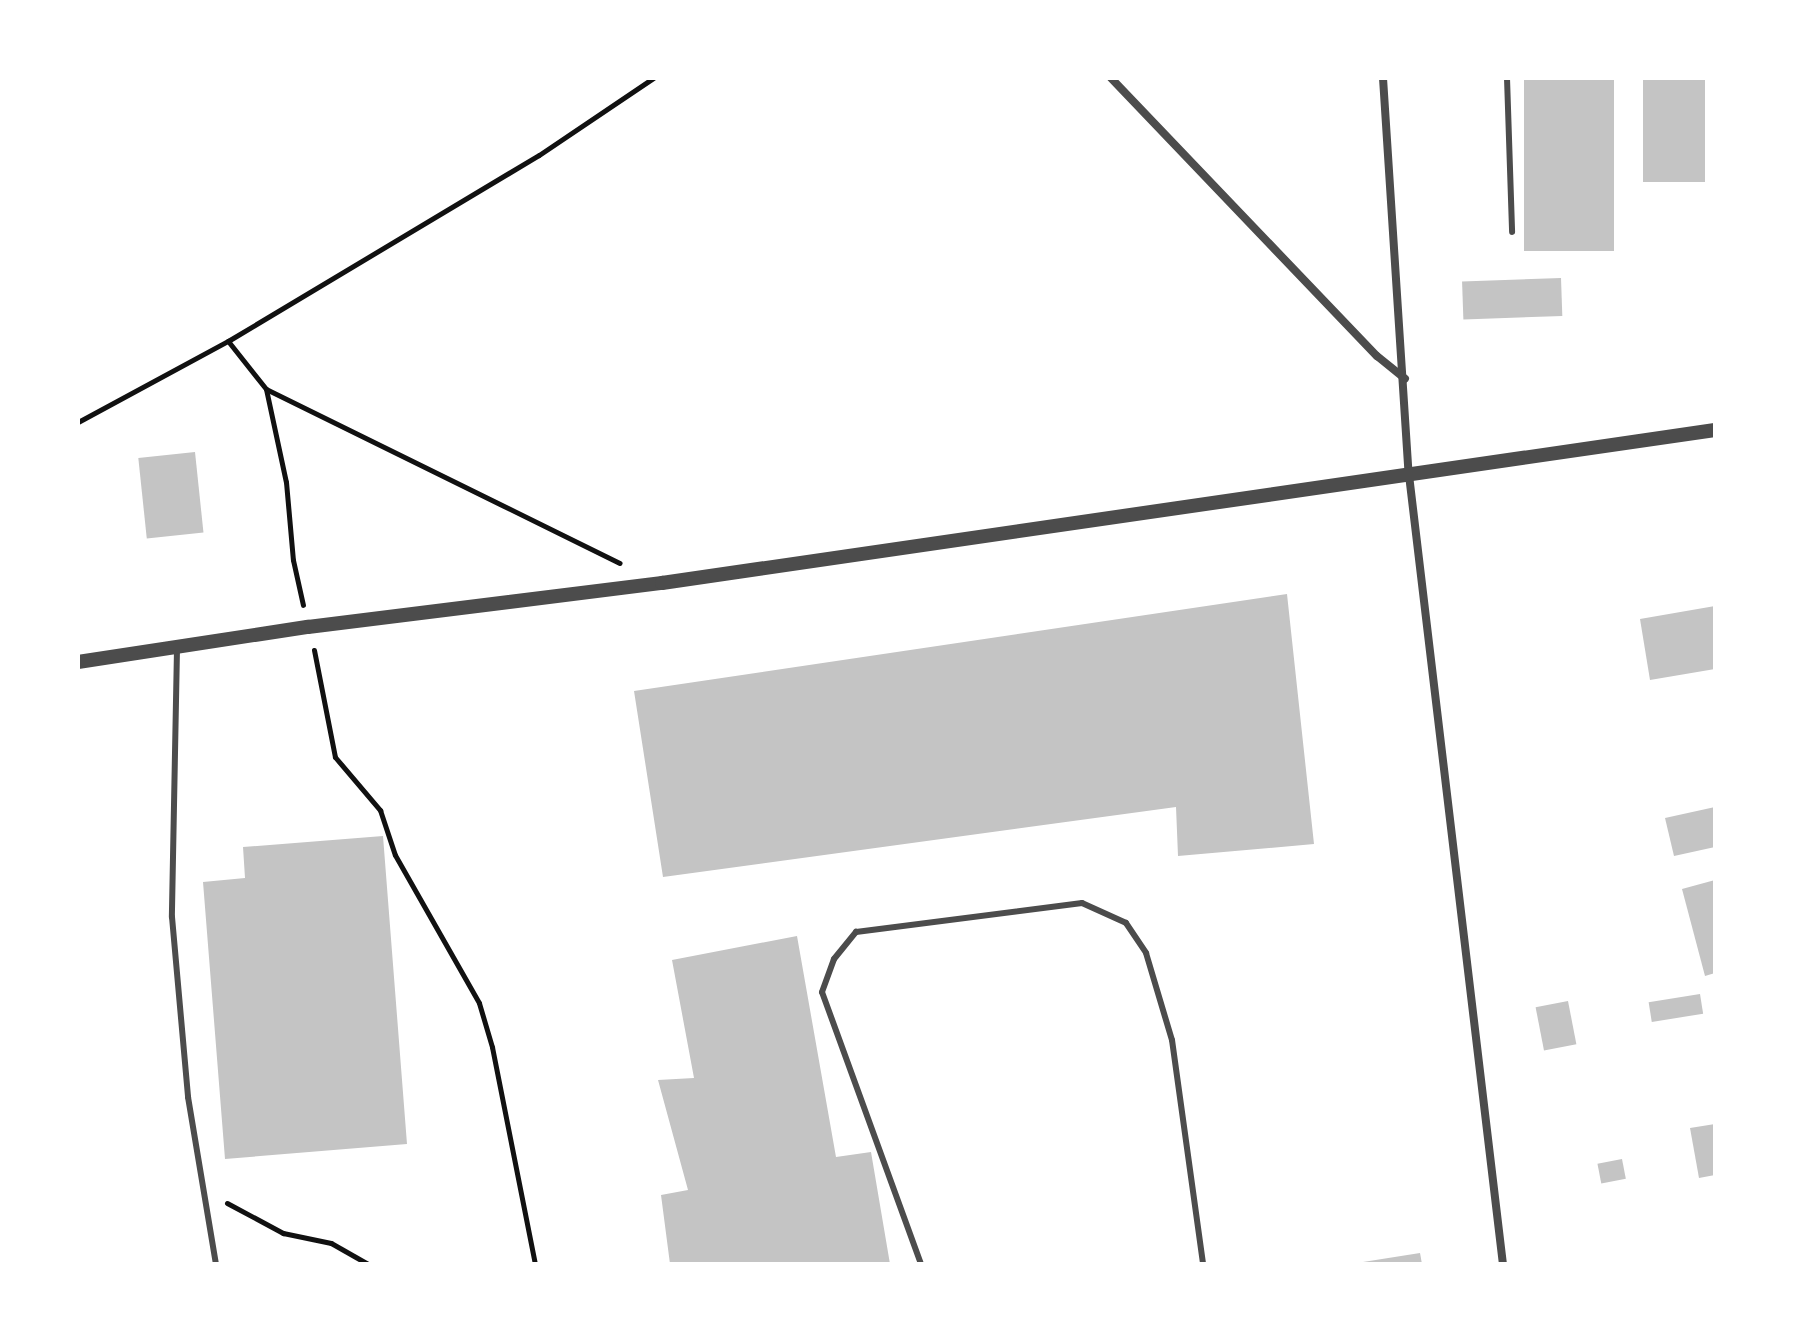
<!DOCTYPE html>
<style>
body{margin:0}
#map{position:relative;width:1793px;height:1342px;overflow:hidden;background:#fff;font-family:Karla,sans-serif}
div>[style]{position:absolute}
.building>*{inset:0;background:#c4c4c4;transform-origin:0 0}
.path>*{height:5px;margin:-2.5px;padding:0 2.5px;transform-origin:2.5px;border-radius:2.5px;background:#111}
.service>*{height:6px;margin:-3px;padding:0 3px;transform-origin:3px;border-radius:3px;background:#4c4c4c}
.minor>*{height:8px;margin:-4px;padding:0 4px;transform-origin:4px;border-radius:4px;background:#4c4c4c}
.tertiary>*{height:14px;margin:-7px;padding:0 7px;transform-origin:7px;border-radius:7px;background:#4c4c4c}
span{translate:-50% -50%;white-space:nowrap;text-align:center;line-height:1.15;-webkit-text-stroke:7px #fff;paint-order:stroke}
.frame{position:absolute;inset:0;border:80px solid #fff;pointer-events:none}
</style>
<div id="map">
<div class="building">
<div style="left:1524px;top:78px;width:90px;height:173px"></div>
<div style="left:1643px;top:78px;width:62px;height:104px"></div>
<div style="left:1561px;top:278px;width:38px;height:99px;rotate:88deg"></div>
<div style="left:195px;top:452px;width:81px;height:57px;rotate:84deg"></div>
<div style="clip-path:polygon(1287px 594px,1314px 844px,1178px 856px,1176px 807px,663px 877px,634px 691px)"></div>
<div style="clip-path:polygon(1715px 606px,1715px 669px,1650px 680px,1640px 619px)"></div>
<div style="clip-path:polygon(1715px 807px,1715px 847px,1674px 856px,1665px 818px)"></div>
<div style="clip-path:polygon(383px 836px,407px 1144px,225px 1159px,203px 882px,245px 878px,243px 847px)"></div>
<div style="clip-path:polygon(1715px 880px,1715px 973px,1705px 976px,1682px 889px)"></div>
<div style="clip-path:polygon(797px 936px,836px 1157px,871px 1152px,890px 1264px,670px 1264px,661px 1195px,688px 1190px,658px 1080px,694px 1078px,672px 960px)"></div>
<div style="left:1700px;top:994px;width:20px;height:52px;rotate:81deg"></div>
<div style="left:1568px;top:1001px;width:44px;height:33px;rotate:79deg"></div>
<div style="clip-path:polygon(1715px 1124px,1715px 1175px,1699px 1178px,1690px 1128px)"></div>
<div style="left:1622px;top:1159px;width:20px;height:25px;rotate:79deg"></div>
<div style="clip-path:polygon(1420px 1253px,1422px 1264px,1363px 1264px,1363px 1262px)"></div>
</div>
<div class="path">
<div style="left:228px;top:341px;width:61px;rotate:51.6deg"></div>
<div style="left:266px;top:389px;width:95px;rotate:77.9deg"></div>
<div style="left:286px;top:482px;width:78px;rotate:84.9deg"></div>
<div style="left:293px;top:560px;width:46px;rotate:77.5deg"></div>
<div style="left:266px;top:389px;width:394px;rotate:26.2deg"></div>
<div style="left:78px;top:422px;width:170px;rotate:-28.4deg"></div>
<div style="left:228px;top:341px;width:362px;rotate:-30.9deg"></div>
<div style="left:539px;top:155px;width:138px;rotate:-34deg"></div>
<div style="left:314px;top:650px;width:109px;rotate:78.9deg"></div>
<div style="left:335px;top:757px;width:70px;rotate:49.7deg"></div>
<div style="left:380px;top:810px;width:47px;rotate:71.6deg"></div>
<div style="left:395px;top:855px;width:170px;rotate:60.4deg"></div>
<div style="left:479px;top:1003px;width:46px;rotate:73.5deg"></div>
<div style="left:492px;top:1047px;width:221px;rotate:78.8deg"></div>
<div style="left:227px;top:1203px;width:64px;rotate:28.2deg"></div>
<div style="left:283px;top:1233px;width:49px;rotate:11.8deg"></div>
<div style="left:331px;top:1243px;width:43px;rotate:29.6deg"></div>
</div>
<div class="service">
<div style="left:1507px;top:78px;width:154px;rotate:88.1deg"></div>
<div style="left:177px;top:649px;width:268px;rotate:91.1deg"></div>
<div style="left:172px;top:917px;width:181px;rotate:84.9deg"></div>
<div style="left:188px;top:1097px;width:169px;rotate:80.5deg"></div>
<div style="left:921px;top:1264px;width:289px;rotate:-110deg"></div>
<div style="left:822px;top:992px;width:35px;rotate:-70deg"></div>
<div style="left:834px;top:959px;width:35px;rotate:-51deg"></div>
<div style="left:856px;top:932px;width:228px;rotate:-7.3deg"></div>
<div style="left:1082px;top:903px;width:48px;rotate:24.4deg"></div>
<div style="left:1126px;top:923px;width:36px;rotate:56deg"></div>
<div style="left:1146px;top:953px;width:91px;rotate:73.4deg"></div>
<div style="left:1172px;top:1040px;width:226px;rotate:82.1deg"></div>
</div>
<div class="minor">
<div style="left:1111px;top:78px;width:385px;rotate:46.3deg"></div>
<div style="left:1377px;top:356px;width:36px;rotate:39deg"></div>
<div style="left:1383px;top:78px;width:398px;rotate:86.3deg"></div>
<div style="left:1409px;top:475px;width:795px;rotate:83.21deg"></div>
</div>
<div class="tertiary">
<div style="left:78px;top:662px;width:233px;rotate:-8.7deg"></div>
<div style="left:308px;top:627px;width:357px;rotate:-7.1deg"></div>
<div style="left:662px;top:583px;width:1064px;rotate:-8.27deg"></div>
</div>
<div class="frame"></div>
</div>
